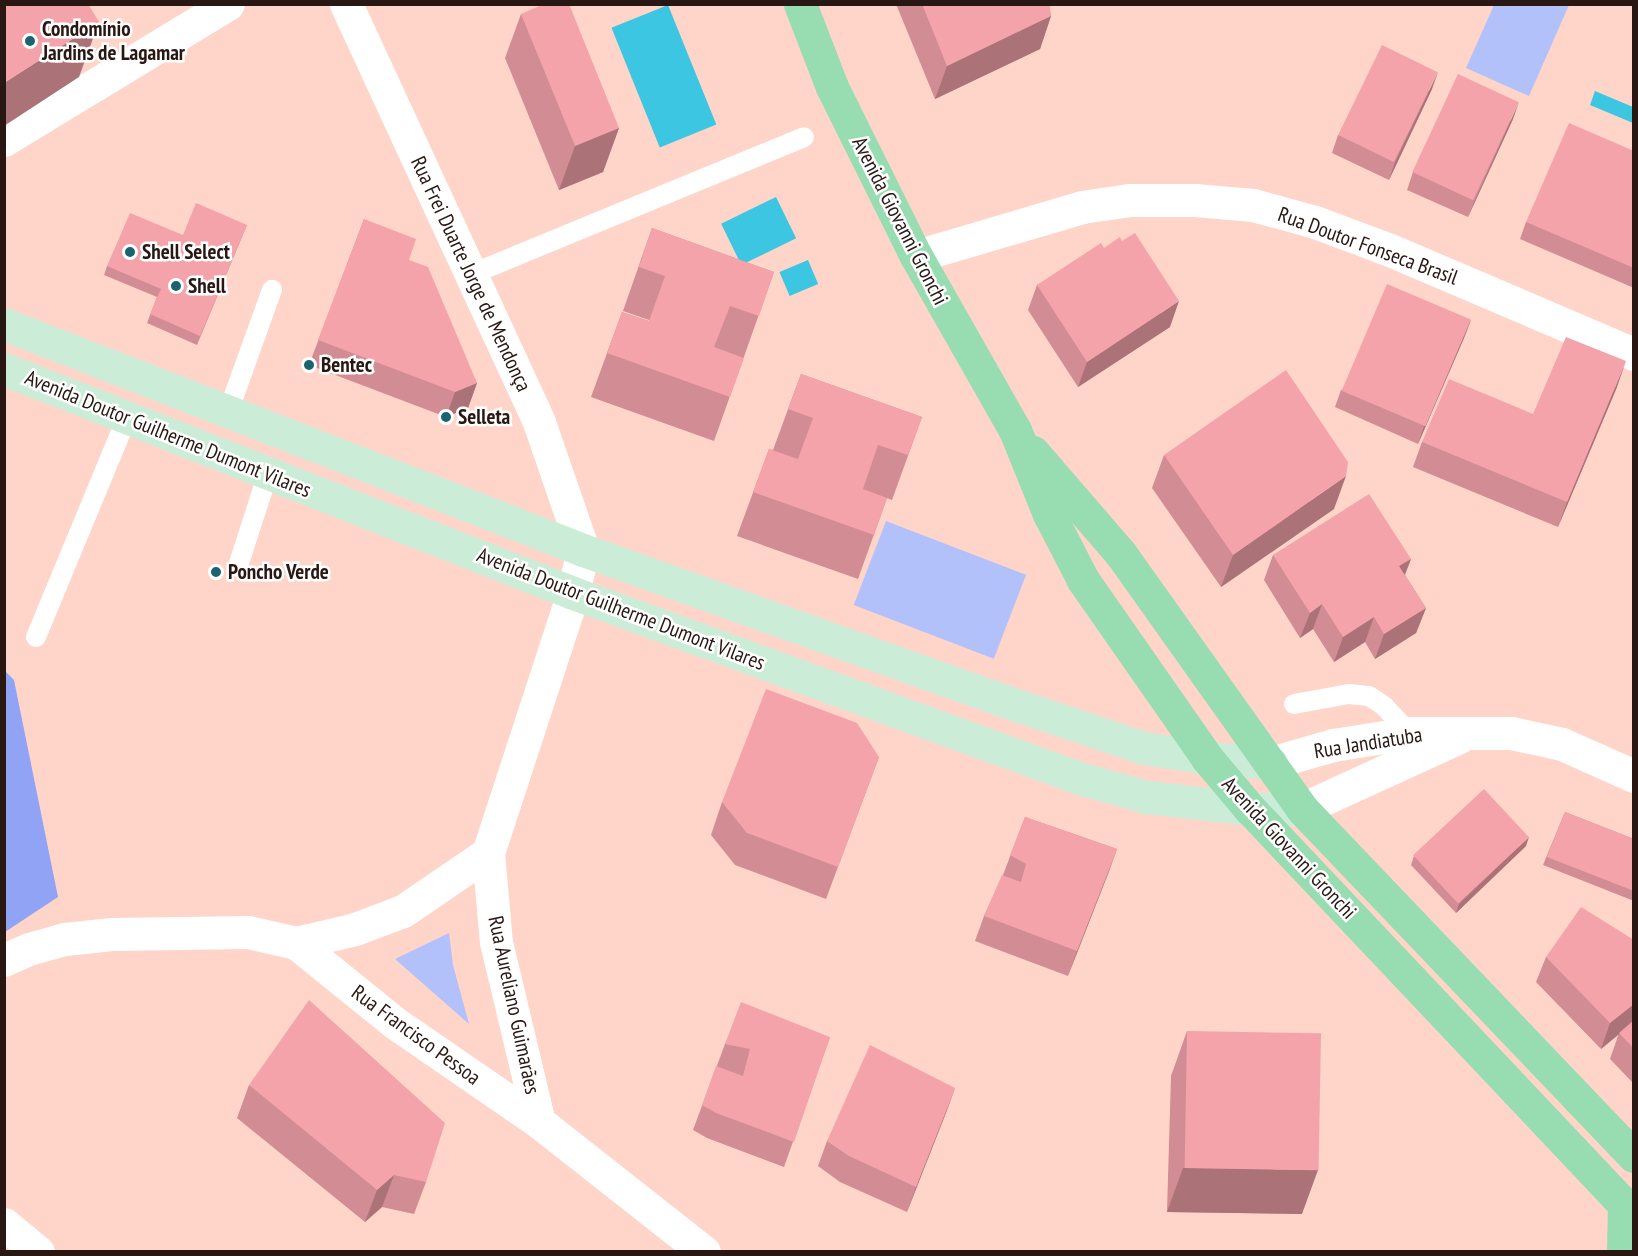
<!DOCTYPE html>
<meta charset="utf-8">
<style>
body{margin:0}
#map{position:relative;width:1638px;height:1256px;overflow:hidden;background:#ffd4c9;font-family:"PT Sans Narrow",sans-serif}
div>[style]{position:absolute}
.green>*{inset:0;background:#b3c1fa;transform-origin:0 0}
.forest>*{inset:0;background:#91a3f4}
.water>*{inset:0;background:#3cc6e1;transform-origin:0 0}
.service>*{height:20px;margin:-10px;padding:0 10px;transform-origin:10px;border-radius:10px;background:#fff}
.minor>*{height:33px;margin:-16.5px;padding:0 16.5px;transform-origin:16.5px;border-radius:16.5px;background:#fff}
.tertiary>*{height:33px;margin:-16.5px;padding:0 16.5px;transform-origin:16.5px;border-radius:16.5px;background:#fff}
.secondary>*{height:33px;margin:-16.5px;padding:0 16.5px;transform-origin:16.5px;border-radius:16.5px;background:#cbedd8}
.primary>*{height:33px;margin:-16.5px;padding:0 16.5px;transform-origin:16.5px;border-radius:16.5px;background:#98dcb1}
.wall>*{inset:0;background:#d28c93}
.shaded-wall>*{inset:0;background:#ab7278}
.building>*{inset:0;background:#f4a3ab;transform-origin:0 0}
.dots>*{width:16px;height:16px;translate:-50% -50%;box-sizing:border-box;border:3px solid #fff;border-radius:50%}
span{translate:-50% -50%;white-space:nowrap;text-align:center;line-height:1.15;-webkit-text-stroke:5px #fff;paint-order:stroke}
.poi-label{font-size:21px;color:#291713;font-weight:700}
.left{translate:0 -50%;text-align:left}
.street-label{font-size:21px;color:#291713}
.frame{position:absolute;inset:0;border:6px solid #291713;pointer-events:none}
</style>
<div id="map">
<div class="green">
<div style="clip-path:polygon(1494px 5px,1569px 5px,1529px 96px,1466px 68px)"></div>
<div style="left:886px;top:521px;width:150px;height:90px;rotate:21deg"></div>
<div style="clip-path:polygon(449px 933px,453px 965px,469px 1024px,395px 959px)"></div>
</div>
<div class="forest">
<div style="clip-path:polygon(5px 671px,14px 680px,58px 897px,5px 932px)"></div>
</div>
<div class="water">
<div style="left:668px;top:5px;width:129px;height:61px;rotate:68deg"></div>
<div style="clip-path:polygon(1595px 91px,1633px 107px,1633px 123px,1590px 105px)"></div>
<div style="left:776px;top:197px;width:46px;height:61px;rotate:64deg"></div>
<div style="left:808px;top:260px;width:26px;height:31px;rotate:67deg"></div>
</div>
<div class="service">
<div style="left:472px;top:274px;width:359px;rotate:-22.4deg"></div>
<div style="left:228px;top:412px;width:130px;rotate:-70.2deg"></div>
<div style="left:239px;top:563px;width:95px;rotate:-72.1deg"></div>
<div style="left:36px;top:637px;width:238px;rotate:-67.5deg"></div>
<div style="left:1294px;top:704px;width:56px;rotate:-10.3deg"></div>
<div style="left:1349px;top:694px;width:20px;rotate:6deg"></div>
<div style="left:1369px;top:696px;width:18px;rotate:34deg"></div>
<div style="left:1384px;top:706px;width:37px;rotate:47deg"></div>
</div>
<div class="minor">
<div style="left:4px;top:140px;width:262px;rotate:-31.3deg"></div>
<div style="left:916px;top:256px;width:173px;rotate:-16.4deg"></div>
<div style="left:1082px;top:207px;width:49px;rotate:-8.3deg"></div>
<div style="left:1130px;top:200px;width:65px"></div>
<div style="left:1195px;top:200px;width:58px;rotate:4.9deg"></div>
<div style="left:1253px;top:205px;width:64px;rotate:15.3deg"></div>
<div style="left:1315px;top:222px;width:80px;rotate:20.5deg"></div>
<div style="left:1390px;top:250px;width:265px;rotate:23.1deg"></div>
<div style="left:296px;top:943px;width:127px;rotate:38.9deg"></div>
<div style="left:395px;top:1023px;width:175px;rotate:34.5deg"></div>
<div style="left:4px;top:960px;width:27px;rotate:-24deg"></div>
<div style="left:29px;top:949px;width:37px;rotate:-16deg"></div>
<div style="left:65px;top:939px;width:47px;rotate:-6.1deg"></div>
<div style="left:112px;top:934px;width:136px;rotate:-0.8deg"></div>
<div style="left:248px;top:932px;width:49px;rotate:12.9deg"></div>
<div style="left:296px;top:943px;width:61px;rotate:-13.3deg"></div>
<div style="left:355px;top:929px;width:51px;rotate:-20.6deg"></div>
<div style="left:403px;top:911px;width:103px;rotate:-34.3deg"></div>
<div style="left:4px;top:1224px;width:44px;rotate:39.5deg"></div>
</div>
<div class="tertiary">
<div style="left:346px;top:4px;width:460px;rotate:65.2deg"></div>
<div style="left:539px;top:422px;width:135px;rotate:71deg"></div>
<div style="left:583px;top:550px;width:44px;rotate:103.1deg"></div>
<div style="left:573px;top:593px;width:274px;rotate:108.1deg"></div>
<div style="left:488px;top:853px;width:89px;rotate:84.9deg"></div>
<div style="left:496px;top:942px;width:185px;rotate:76.6deg"></div>
<div style="left:539px;top:1122px;width:210px;rotate:38.2deg"></div>
<div style="left:1271px;top:763px;width:65px;rotate:-16.2deg"></div>
<div style="left:1333px;top:745px;width:77px;rotate:-9deg"></div>
<div style="left:1409px;top:733px;width:102px"></div>
<div style="left:1511px;top:733px;width:52px;rotate:12.2deg"></div>
<div style="left:1562px;top:744px;width:79px;rotate:24deg"></div>
<div style="left:1302px;top:809px;width:173px;rotate:-24.6deg"></div>
</div>
<div class="secondary">
<div style="left:4px;top:324px;width:622px;rotate:21.32deg"></div>
<div style="left:583px;top:550px;width:448px;rotate:19.7deg"></div>
<div style="left:1005px;top:701px;width:147px;rotate:18.7deg"></div>
<div style="left:1144px;top:748px;width:64px;rotate:9deg"></div>
<div style="left:1207px;top:758px;width:64px;rotate:4.5deg"></div>
<div style="left:4px;top:369px;width:612px;rotate:21.49deg"></div>
<div style="left:573px;top:593px;width:539px;rotate:20.08deg"></div>
<div style="left:1079px;top:778px;width:71px;rotate:15.6deg"></div>
<div style="left:1147px;top:797px;width:104px;rotate:6.6deg"></div>
<div style="left:1250px;top:809px;width:52px"></div>
</div>
<div class="primary">
<div style="left:800px;top:4px;width:89px;rotate:68.9deg"></div>
<div style="left:832px;top:87px;width:189px;rotate:63.6deg"></div>
<div style="left:916px;top:256px;width:200px;rotate:60.4deg"></div>
<div style="left:1015px;top:430px;width:91px;rotate:68deg"></div>
<div style="left:1049px;top:514px;width:74px;rotate:62.7deg"></div>
<div style="left:1083px;top:580px;width:217px;rotate:55.1deg"></div>
<div style="left:1207px;top:758px;width:67px;rotate:49.9deg"></div>
<div style="left:1250px;top:809px;width:559px;rotate:46.6deg"></div>
<div style="left:1033px;top:452px;width:135px;rotate:49.2deg"></div>
<div style="left:1121px;top:554px;width:313px;rotate:54.6deg"></div>
<div style="left:1302px;top:809px;width:480px;rotate:46.3deg"></div>
<div style="left:1623px;top:1252px;width:47px;rotate:-88.8deg"></div>
</div>
<div class="wall">
<div style="clip-path:polygon(896px 4px,1049px 4px,1051px 16px,1040px 49px,935px 99px)"></div>
<div style="clip-path:polygon(521px 14px,619px 128px,603px 172px,559px 190px,505px 58px)"></div>
<div style="clip-path:polygon(1432px 89px,1389px 180px,1332px 153px,1338px 135px)"></div>
<div style="clip-path:polygon(1513px 119px,1468px 217px,1407px 190px,1413px 172px)"></div>
<div style="clip-path:polygon(1634px 151px,1634px 288px,1520px 239px,1526px 222px)"></div>
<div style="clip-path:polygon(364px 219px,409px 260px,477px 383px,468px 408px,446px 417px,309px 365px)"></div>
<div style="clip-path:polygon(247px 225px,197px 345px,147px 323px,157px 297px,104px 275px,107px 266px,183px 235px)"></div>
<div style="clip-path:polygon(652px 228px,774px 272px,714px 441px,591px 397px,622px 312px,649px 321px,649px 320px,623px 311px)"></div>
<div style="clip-path:polygon(1104px 248px,1170px 327px,1078px 387px,1028px 310px,1037px 285px)"></div>
<div style="clip-path:polygon(1471px 320px,1464px 338px,1418px 444px,1335px 407px,1341px 390px)"></div>
<div style="clip-path:polygon(801px 374px,922px 417px,892px 500px,863px 489px,887px 498px,858px 579px,737px 536px,769px 449px,773px 450px)"></div>
<div style="clip-path:polygon(1617px 387px,1558px 527px,1413px 467px,1422px 442px,1533px 414px)"></div>
<div style="clip-path:polygon(1164px 455px,1334px 509px,1221px 587px,1152px 488px)"></div>
<div style="clip-path:polygon(1273px 555px,1411px 559px,1405px 575px,1426px 608px,1416px 633px,1375px 659px,1365px 642px,1334px 662px,1313px 629px,1300px 638px,1264px 580px)"></div>
<div style="clip-path:polygon(879px 757px,826px 899px,735px 865px,711px 835px,722px 802px)"></div>
<div style="clip-path:polygon(1565px 812px,1634px 839px,1634px 901px,1543px 865px)"></div>
<div style="clip-path:polygon(1025px 817px,1117px 849px,1068px 976px,975px 941px,984px 916px,1003px 875px)"></div>
<div style="clip-path:polygon(1526px 846px,1456px 913px,1411px 865px,1414px 856px)"></div>
<div style="clip-path:polygon(1634px 940px,1634px 1084px,1610px 1059px,1619px 1033px,1601px 1049px,1536px 982px,1546px 957px)"></div>
<div style="clip-path:polygon(1187px 1031px,1302px 1214px,1167px 1212px,1171px 1076px)"></div>
<div style="clip-path:polygon(830px 1037px,784px 1167px,707px 1138px,693px 1130px,725px 1044px)"></div>
<div style="clip-path:polygon(249px 1085px,426px 1182px,414px 1214px,382px 1207px,365px 1222px,237px 1118px)"></div>
<div style="clip-path:polygon(955px 1088px,907px 1212px,840px 1182px,818px 1166px,827px 1141px)"></div>
</div>
<div class="shaded-wall">
<div style="clip-path:polygon(1051px 16px,1040px 49px,935px 99px,947px 66px)"></div>
<div style="clip-path:polygon(99px 22px,79px 77px,4px 126px,4px 83px)"></div>
<div style="clip-path:polygon(1438px 72px,1432px 89px,1389px 180px,1395px 162px)"></div>
<div style="clip-path:polygon(1519px 102px,1513px 119px,1468px 217px,1475px 200px)"></div>
<div style="clip-path:polygon(619px 128px,603px 172px,559px 190px,575px 146px)"></div>
<div style="clip-path:polygon(1179px 301px,1170px 327px,1078px 387px,1087px 362px)"></div>
<div style="clip-path:polygon(1471px 320px,1464px 338px,1418px 444px,1424px 426px)"></div>
<div style="clip-path:polygon(1626px 361px,1617px 387px,1558px 527px,1567px 502px)"></div>
<div style="clip-path:polygon(477px 383px,468px 408px,446px 417px,455px 392px)"></div>
<div style="clip-path:polygon(1346px 476px,1334px 509px,1221px 587px,1233px 555px)"></div>
<div style="clip-path:polygon(1411px 559px,1401px 584px,1399px 566px)"></div>
<div style="clip-path:polygon(1322px 604px,1313px 629px,1300px 638px,1310px 613px)"></div>
<div style="clip-path:polygon(1426px 608px,1416px 633px,1375px 659px,1384px 634px)"></div>
<div style="clip-path:polygon(1374px 617px,1365px 642px,1334px 662px,1343px 637px)"></div>
<div style="clip-path:polygon(1529px 837px,1526px 846px,1456px 913px,1459px 904px)"></div>
<div style="clip-path:polygon(1117px 849px,1108px 874px,1068px 976px,1077px 951px)"></div>
<div style="clip-path:polygon(1634px 1004px,1634px 1022px,1601px 1049px,1610px 1023px)"></div>
<div style="clip-path:polygon(955px 1088px,946px 1113px,907px 1212px,916px 1187px)"></div>
<div style="clip-path:polygon(1183px 1168px,1318px 1170px,1302px 1214px,1167px 1212px)"></div>
<div style="clip-path:polygon(394px 1175px,382px 1207px,365px 1222px,377px 1190px)"></div>
</div>
<div class="building">
<div style="clip-path:polygon(4px 4px,88px 4px,99px 22px,4px 83px)"></div>
<div style="clip-path:polygon(544px 4px,569px 4px,619px 128px,575px 146px,521px 14px)"></div>
<div style="clip-path:polygon(922px 4px,1049px 4px,1051px 16px,947px 66px)"></div>
<div style="left:1382px;top:45px;width:62px;height:100px;rotate:26deg"></div>
<div style="left:1458px;top:74px;width:67px;height:108px;rotate:25deg"></div>
<div style="clip-path:polygon(1569px 123px,1634px 151px,1634px 268px,1526px 222px)"></div>
<div style="clip-path:polygon(196px 203px,247px 225px,200px 336px,150px 314px,161px 289px,107px 266px,130px 213px,183px 235px)"></div>
<div style="clip-path:polygon(364px 219px,416px 239px,409px 260px,428px 267px,477px 383px,455px 392px,318px 340px)"></div>
<div style="clip-path:polygon(652px 228px,774px 272px,759px 316px,730px 306px,714px 347px,744px 358px,730px 397px,607px 353px,622px 312px,649px 321px,665px 276px,639px 267px)"></div>
<div style="clip-path:polygon(1135px 233px,1179px 301px,1087px 362px,1037px 285px,1101px 243px,1104px 248px,1120px 237px,1122px 241px)"></div>
<div style="left:1387px;top:284px;width:91px;height:116px;rotate:23deg"></div>
<div style="clip-path:polygon(1566px 337px,1626px 361px,1567px 502px,1422px 442px,1449px 379px,1533px 414px)"></div>
<div style="clip-path:polygon(1286px 370px,1348px 462px,1346px 476px,1233px 555px,1164px 455px)"></div>
<div style="clip-path:polygon(801px 374px,922px 417px,908px 455px,878px 445px,863px 489px,887px 498px,874px 535px,753px 492px,769px 449px,798px 459px,813px 418px,788px 409px)"></div>
<div style="clip-path:polygon(1369px 494px,1411px 559px,1399px 566px,1426px 608px,1384px 634px,1374px 617px,1343px 637px,1322px 604px,1310px 613px,1273px 555px)"></div>
<div style="clip-path:polygon(766px 689px,857px 723px,879px 757px,838px 867px,747px 833px,722px 802px)"></div>
<div style="left:1484px;top:789px;width:66px;height:97px;rotate:47deg"></div>
<div style="clip-path:polygon(1565px 812px,1634px 839px,1634px 891px,1547px 857px)"></div>
<div style="clip-path:polygon(1025px 817px,1117px 849px,1077px 951px,984px 916px,1002px 875px,1021px 882px,1026px 864px,1010px 855px)"></div>
<div style="clip-path:polygon(1581px 907px,1634px 940px,1634px 1004px,1610px 1023px,1546px 957px)"></div>
<div style="clip-path:polygon(309px 1000px,445px 1123px,426px 1182px,394px 1175px,377px 1190px,249px 1085px)"></div>
<div style="clip-path:polygon(741px 1002px,830px 1037px,794px 1142px,716px 1113px,702px 1105px,716px 1066px,743px 1076px,750px 1049px,725px 1044px)"></div>
<div style="clip-path:polygon(1634px 1020px,1634px 1049px,1619px 1033px)"></div>
<div style="left:1187px;top:1031px;width:134px;height:137px;rotate:1deg"></div>
<div style="clip-path:polygon(870px 1045px,955px 1088px,916px 1187px,849px 1156px,827px 1141px)"></div>
</div>
<div class="dots">
<div style="left:30px;top:41px;background:#1a6371"></div>
<div style="left:130px;top:252px;background:#1a6371"></div>
<div style="left:176px;top:286px;background:#1a6371"></div>
<div style="left:309px;top:365px;background:#1a6371"></div>
<div style="left:446px;top:417px;background:#1a6371"></div>
<div style="left:216px;top:572px;background:#1a6371"></div>
</div>
<div class="poi-label">
<span class="left" style="left:42px;top:41px">Condomínio<br>Jardins de Lagamar</span>
<span class="left" style="left:142px;top:252px">Shell Select</span>
<span class="left" style="left:188px;top:286px">Shell</span>
<span class="left" style="left:321px;top:365px">Bentec</span>
<span class="left" style="left:458px;top:417px">Selleta</span>
<span class="left" style="left:228px;top:572px">Poncho Verde</span>
</div>
<div class="street-label">
<span style="left:900px;top:221px;rotate:63deg">Avenida Giovanni Gronchi</span>
<span style="left:1368px;top:246px;rotate:20deg">Rua Doutor Fonseca Brasil</span>
<span style="left:471px;top:274px;rotate:65deg">Rua Frei Duarte Jorge de Mendonça</span>
<span style="left:168px;top:434px;rotate:22deg">Avenida Doutor Guilherme Dumont Vilares</span>
<span style="left:621px;top:609px;rotate:21deg">Avenida Doutor Guilherme Dumont Vilares</span>
<span style="left:1368px;top:743px;rotate:-9deg">Rua Jandiatuba</span>
<span style="left:1289px;top:848px;rotate:47deg">Avenida Giovanni Gronchi</span>
<span style="left:514px;top:1005px;rotate:78deg">Rua Aureliano Guimarães</span>
<span style="left:416px;top:1035px;rotate:36deg">Rua Francisco Pessoa</span>
</div>
<div class="frame"></div>
</div>
